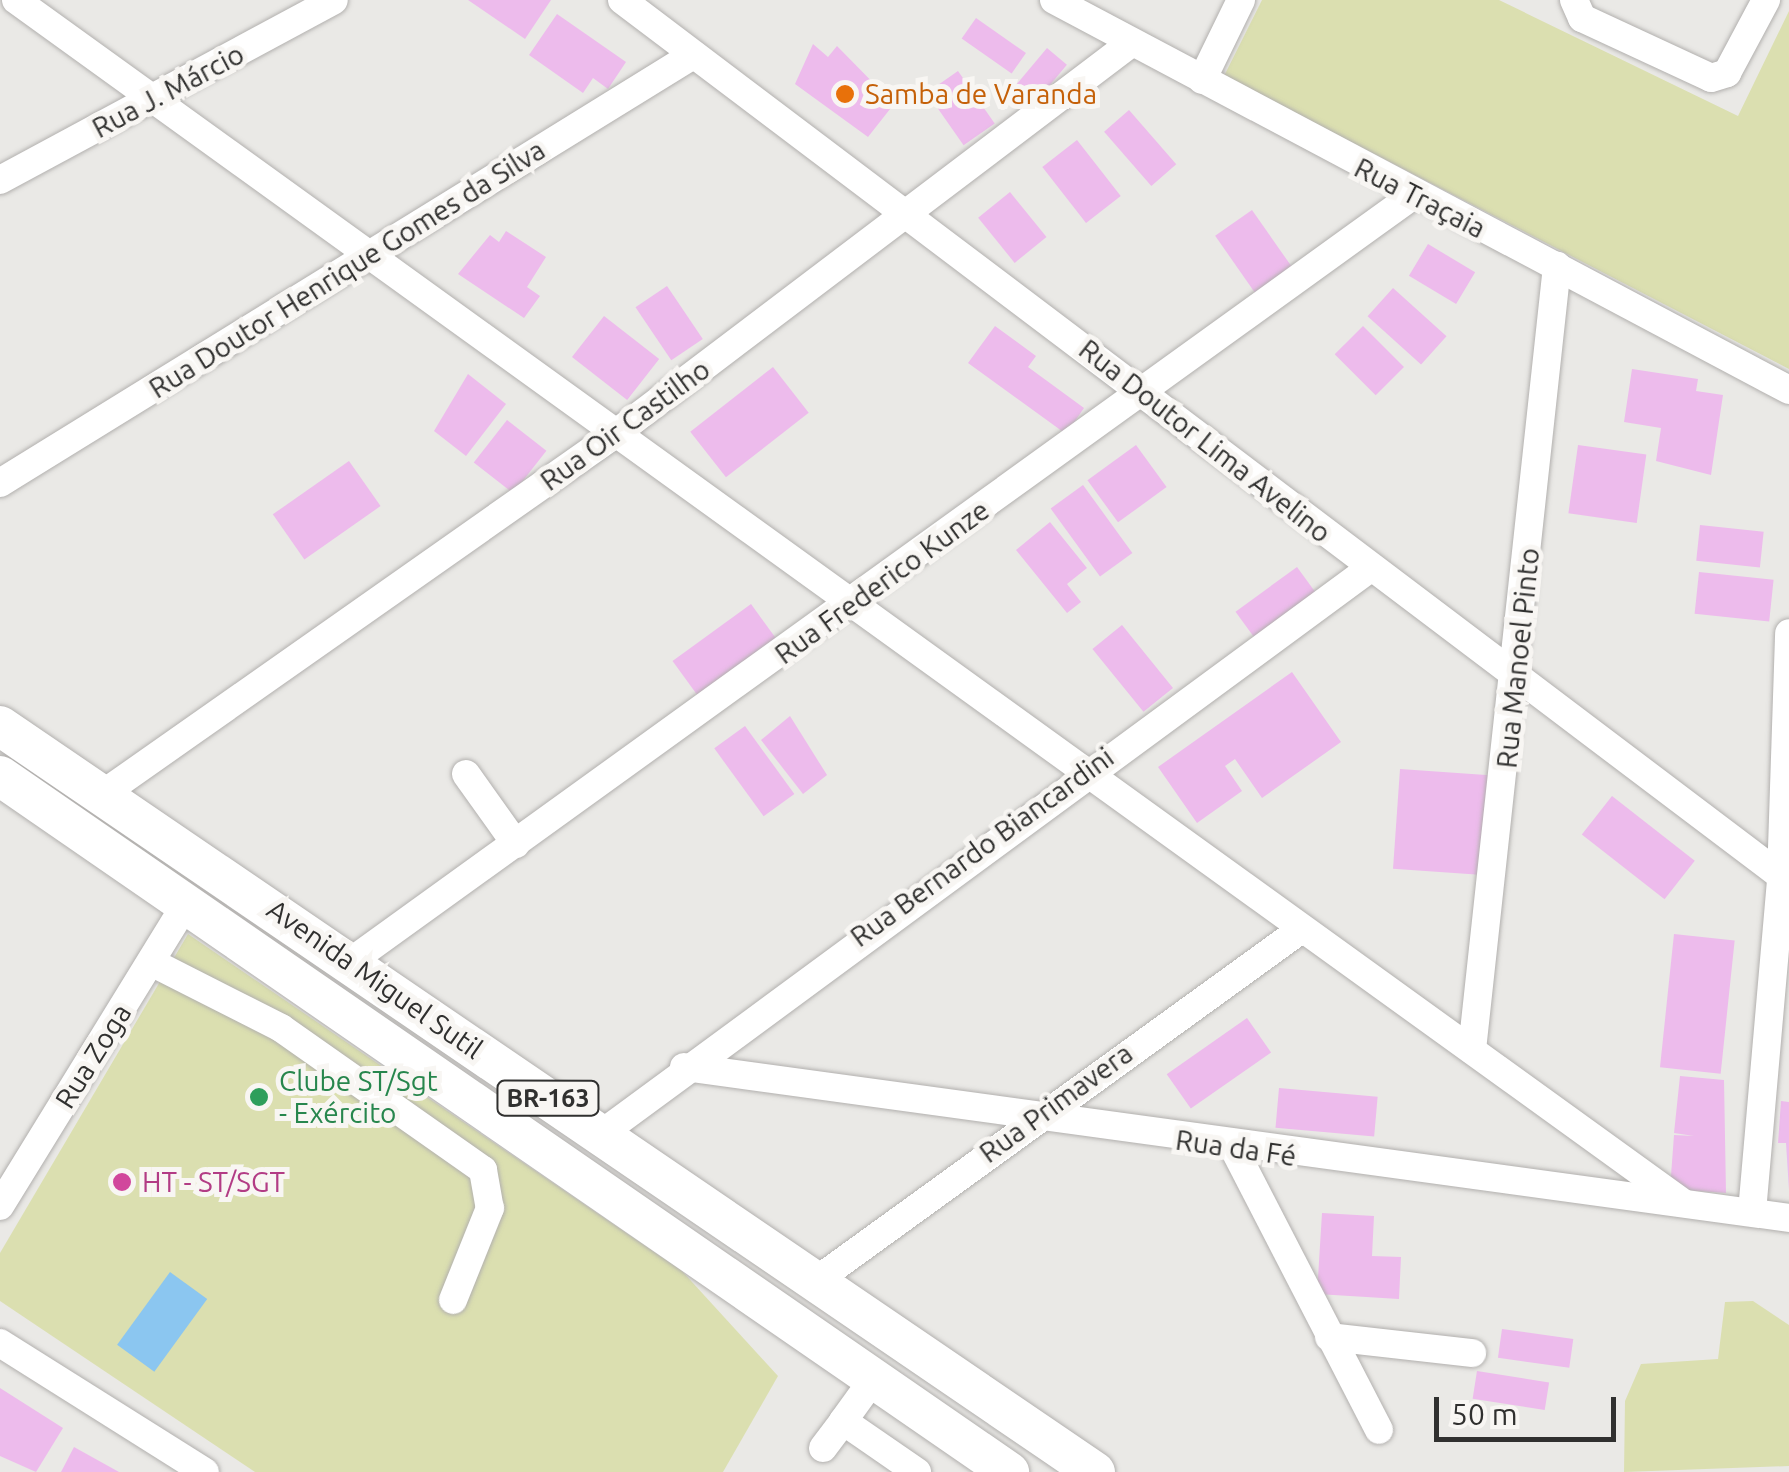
<!DOCTYPE html>
<meta charset="utf-8">
<style>
body{margin:0}
#map{position:relative;width:1789px;height:1472px;overflow:hidden;background:#eae9e6;font-family:Ubuntu,sans-serif}
div>[style]{position:absolute}
.green>*{inset:0;background:#dbdfb0}
.water>*{inset:0;background:#8bc6f0;transform-origin:0 0}
.building>*{inset:0;background:#edbbec;transform-origin:0 0}
.roads{filter:drop-shadow(0 0 2px #b2b0ae) drop-shadow(0 0 2px #b2b0ae)}
.minor>*{height:28px;margin:-14px;padding:0 14px;transform-origin:14px;border-radius:14px;background:#fff}
.highway>*{height:40px;margin:-20px;padding:0 20px;transform-origin:20px;border-radius:20px;background:#fff}
.dots>*{width:28px;height:28px;translate:-50% -50%;box-sizing:border-box;border:5px solid #f8f6f3;border-radius:50%}
span{translate:-50% -50%;white-space:nowrap;text-align:center;line-height:1.15;-webkit-text-stroke:10px #f8f6f3;paint-order:stroke}
.shield-label span{padding:2px 8px;background:#f8f6f3;border:2px solid;border-radius:8px;-webkit-text-stroke-width:0}
.shield-label{font-size:25px;color:#30302f;font-weight:700}
.street-label{font-size:28px;color:#30302f}
.food-label{font-size:28px;color:#c56008}
.left{translate:0 -50%;text-align:left}
.leisure-label{font-size:28px;color:#27864d}
.hotel-label{font-size:28px;color:#b23c85}
.scale{position:absolute;left:1434px;top:1397px;width:182px;height:45px;box-sizing:border-box;border:5px solid #30302f;border-top:0;padding-left:12px;font-size:30px;line-height:35px;white-space:nowrap;color:#30302f;-webkit-text-stroke:8px #f8f6f3;paint-order:stroke}
</style>
<div id="map">
<div class="green">
<div style="clip-path:polygon(1262px 0,1499px 0,1738px 116px,1789px 11px,1789px 369px,1224px 76px)"></div>
<div style="clip-path:polygon(188px 934px,682px 1271px,778px 1376px,723px 1472px,255px 1472px,0 1301px,0 1253px)"></div>
<div style="clip-path:polygon(1753px 1301px,1789px 1325px,1789px 1466px,1624px 1472px,1625px 1401px,1641px 1364px,1718px 1359px,1725px 1302px)"></div>
</div>
<div class="water">
<div style="left:170px;top:1272px;width:46px;height:90px;rotate:36deg"></div>
</div>
<div class="building">
<div style="clip-path:polygon(468px 0,551px 0,525px 39px)"></div>
<div style="clip-path:polygon(557px 14px,626px 62px,608px 89px,593px 78px,583px 93px,529px 55px)"></div>
<div style="left:976px;top:18px;width:61px;height:25px;rotate:35deg"></div>
<div style="clip-path:polygon(813px 44px,828px 57px,837px 46px,894px 104px,868px 137px,795px 84px)"></div>
<div style="left:1047px;top:48px;width:26px;height:63px;rotate:40deg"></div>
<div style="left:958px;top:71px;width:64px;height:38px;rotate:55deg"></div>
<div style="left:1129px;top:110px;width:72px;height:33px;rotate:49deg"></div>
<div style="left:1077px;top:140px;width:71px;height:44px;rotate:52deg"></div>
<div style="left:1010px;top:192px;width:58px;height:41px;rotate:51deg"></div>
<div style="left:1252px;top:210px;width:74px;height:45px;rotate:55deg"></div>
<div style="clip-path:polygon(506px 231px,546px 257px,527px 287px,540px 296px,524px 318px,458px 274px,490px 235px,499px 242px)"></div>
<div style="left:1428px;top:244px;width:55px;height:37px;rotate:31deg"></div>
<div style="left:667px;top:286px;width:64px;height:38px;rotate:56deg"></div>
<div style="left:1393px;top:288px;width:72px;height:38px;rotate:42deg"></div>
<div style="left:604px;top:316px;width:70px;height:52px;rotate:38deg"></div>
<div style="clip-path:polygon(995px 326px,1036px 356px,1028px 367px,1084px 408px,1066px 434px,968px 363px)"></div>
<div style="left:1363px;top:326px;width:58px;height:40px;rotate:45deg"></div>
<div style="left:773px;top:367px;width:58px;height:105px;rotate:52deg"></div>
<div style="clip-path:polygon(1632px 369px,1698px 379px,1696px 391px,1723px 395px,1711px 475px,1656px 461px,1661px 428px,1624px 422px)"></div>
<div style="clip-path:polygon(468px 374px,506px 404px,466px 456px,434px 431px)"></div>
<div style="left:507px;top:420px;width:50px;height:54px;rotate:38deg"></div>
<div style="left:1136px;top:445px;width:52px;height:60px;rotate:54deg"></div>
<div style="left:1578px;top:445px;width:69px;height:69px;rotate:8deg"></div>
<div style="left:349px;top:461px;width:55px;height:93px;rotate:55deg"></div>
<div style="left:1083px;top:485px;width:84px;height:40px;rotate:54deg"></div>
<div style="clip-path:polygon(1050px 522px,1087px 568px,1067px 584px,1081px 602px,1067px 613px,1016px 550px)"></div>
<div style="left:1700px;top:525px;width:64px;height:36px;rotate:6deg"></div>
<div style="left:1297px;top:567px;width:31px;height:76px;rotate:54deg"></div>
<div style="left:1699px;top:572px;width:75px;height:42px;rotate:6deg"></div>
<div style="left:751px;top:604px;width:52px;height:97px;rotate:54deg"></div>
<div style="left:1122px;top:625px;width:81px;height:38px;rotate:51deg"></div>
<div style="clip-path:polygon(1292px 672px,1341px 742px,1262px 798px,1235px 759px,1225px 766px,1242px 791px,1197px 823px,1158px 767px)"></div>
<div style="clip-path:polygon(790px 716px,827px 775px,803px 794px,761px 740px)"></div>
<div style="left:745px;top:726px;width:84px;height:38px;rotate:54deg"></div>
<div style="left:1400px;top:769px;width:90px;height:100px;rotate:4deg"></div>
<div style="left:1612px;top:796px;width:105px;height:49px;rotate:38deg"></div>
<div style="left:1674px;top:934px;width:61px;height:134px;rotate:6deg"></div>
<div style="left:1247px;top:1018px;width:42px;height:98px;rotate:55deg"></div>
<div style="clip-path:polygon(1680px 1076px,1724px 1080px,1726px 1193px,1670px 1189px,1674px 1135px,1694px 1136px,1674px 1133px)"></div>
<div style="left:1279px;top:1088px;width:99px;height:40px;rotate:5deg"></div>
<div style="clip-path:polygon(1781px 1101px,1789px 1102px,1789px 1190px,1786px 1143px,1778px 1143px)"></div>
<div style="clip-path:polygon(1322px 1213px,1374px 1216px,1372px 1256px,1401px 1257px,1399px 1299px,1317px 1294px)"></div>
<div style="left:1502px;top:1329px;width:72px;height:29px;rotate:8deg"></div>
<div style="left:1477px;top:1371px;width:73px;height:28px;rotate:9deg"></div>
<div style="clip-path:polygon(0 1388px,63px 1428px,36px 1472px,0 1456px)"></div>
<div style="clip-path:polygon(74px 1447px,119px 1472px,61px 1472px)"></div>
</div>
<div class="roads">
<div class="minor">
<div style="left:16px;top:0;width:2054px;rotate:35.81deg"></div>
<div style="left:622px;top:0;width:1463px;rotate:37.08deg"></div>
<div style="left:1054px;top:0;width:832px;rotate:27.95deg"></div>
<div style="left:1574px;top:0;width:20px;rotate:66deg"></div>
<div style="left:1582px;top:18px;width:142px;rotate:24.9deg"></div>
<div style="left:1711px;top:78px;width:17px;rotate:-17deg"></div>
<div style="left:1727px;top:73px;width:83px;rotate:-61.9deg"></div>
<div style="left:1202px;top:80px;width:89px;rotate:-64deg"></div>
<div style="left:0;top:180px;width:379px;rotate:-28.3deg"></div>
<div style="left:0;top:483px;width:815px;rotate:-31.7deg"></div>
<div style="left:466px;top:774px;width:86px;rotate:54.5deg"></div>
<div style="left:107px;top:791px;width:621px;rotate:-35.1deg"></div>
<div style="left:615px;top:434px;width:647px;rotate:-37.15deg"></div>
<div style="left:151px;top:962px;width:146px;rotate:26.9deg"></div>
<div style="left:281px;top:1028px;width:247px;rotate:35.1deg"></div>
<div style="left:483px;top:1170px;width:39px;rotate:80deg"></div>
<div style="left:490px;top:1208px;width:99px;rotate:111.9deg"></div>
<div style="left:350px;top:962px;width:1309px;rotate:-35.8deg"></div>
<div style="left:1472px;top:1050px;width:789px;rotate:-83.81deg"></div>
<div style="left:684px;top:1067px;width:1115px;rotate:7.78deg"></div>
<div style="left:601px;top:1134px;width:953px;rotate:-36.34deg"></div>
<div style="left:1234px;top:1149px;width:316px;rotate:62.7deg"></div>
<div style="left:0;top:1206px;width:353px;rotate:-58.4deg"></div>
<div style="left:1752px;top:1212px;width:335px;rotate:-85deg"></div>
<div style="left:1781px;top:878px;width:245px;rotate:-88.1deg"></div>
<div style="left:817px;top:1280px;width:595px;rotate:-35.91deg"></div>
<div style="left:1329px;top:1337px;width:144px;rotate:6.4deg"></div>
<div style="left:0;top:1343px;width:242px;rotate:32.2deg"></div>
<div style="left:872px;top:1381px;width:49px;rotate:125.9deg"></div>
<div style="left:843px;top:1421px;width:90px;rotate:34.6deg"></div>
<div style="left:823px;top:1448px;width:34px;rotate:-53deg"></div>
</div>
<div class="highway">
<div style="left:0;top:726px;width:1325px;rotate:34.27deg"></div>
<div style="left:0;top:776px;width:1226px;rotate:34.6deg"></div>
</div>
</div>
<div class="dots">
<div style="left:845px;top:94px;background:#e8710a"></div>
<div style="left:259px;top:1097px;background:#2e9e5b"></div>
<div style="left:122px;top:1182px;background:#d1479c"></div>
</div>
<div class="shield-label">
<span style="left:548px;top:1098px">BR-163</span>
</div>
<div class="street-label">
<span style="left:168px;top:91px;rotate:-28deg">Rua J. Márcio</span>
<span style="left:1420px;top:198px;rotate:27deg">Rua Traçaia</span>
<span style="left:347px;top:269px;rotate:-32deg">Rua Doutor Henrique Gomes da Silva</span>
<span style="left:625px;top:425px;rotate:-36deg">Rua Oir Castilho</span>
<span style="left:1205px;top:441px;rotate:38deg">Rua Doutor Lima Avelino</span>
<span style="left:882px;top:582px;rotate:-36deg">Rua Frederico Kunze</span>
<span style="left:1518px;top:658px;rotate:-84deg">Rua Manoel Pinto</span>
<span style="left:982px;top:847px;rotate:-36deg">Rua Bernardo Biancardini</span>
<span style="left:375px;top:979px;rotate:35deg">Avenida Miguel Sutil</span>
<span style="left:93px;top:1056px;rotate:-58deg">Rua Zoga</span>
<span style="left:1056px;top:1103px;rotate:-36deg">Rua Primavera</span>
<span style="left:1236px;top:1148px;rotate:8deg">Rua da Fé</span>
</div>
<div class="food-label">
<span class="left" style="left:865px;top:94px">Samba de Varanda</span>
</div>
<div class="leisure-label">
<span class="left" style="left:279px;top:1097px">Clube ST/Sgt<br>- Exército</span>
</div>
<div class="hotel-label">
<span class="left" style="left:142px;top:1182px">HT - ST/SGT</span>
</div>
<div class="scale">50 m</div>
</div>
